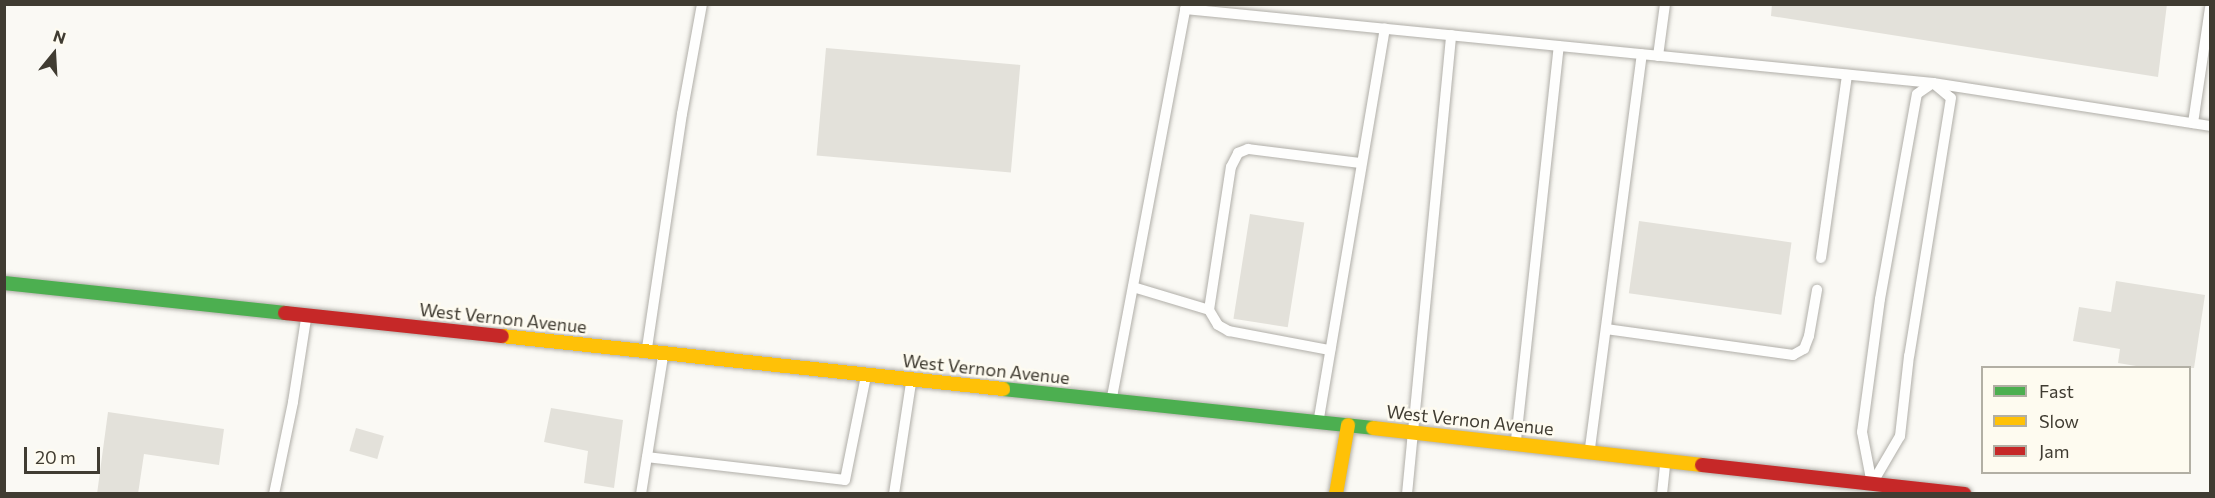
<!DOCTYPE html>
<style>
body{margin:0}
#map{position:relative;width:2215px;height:498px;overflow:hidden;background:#faf9f4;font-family:Commissioner,sans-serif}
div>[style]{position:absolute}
.building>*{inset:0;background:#e3e1da;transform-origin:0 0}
.roads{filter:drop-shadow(0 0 2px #b0aea8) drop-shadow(0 0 2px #b0aea8)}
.lane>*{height:10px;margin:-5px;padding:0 5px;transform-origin:5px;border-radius:5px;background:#fefefd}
.fast>*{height:14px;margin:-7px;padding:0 7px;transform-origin:7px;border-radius:7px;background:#4caf50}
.slow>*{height:14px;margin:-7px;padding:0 7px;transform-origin:7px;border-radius:7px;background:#ffc107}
.jam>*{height:14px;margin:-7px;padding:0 7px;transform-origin:7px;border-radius:7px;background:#c62828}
span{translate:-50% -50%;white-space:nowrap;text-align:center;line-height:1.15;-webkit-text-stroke:5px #fefbf0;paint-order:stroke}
.street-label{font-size:18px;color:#403c32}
.frame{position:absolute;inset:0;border:6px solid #403c32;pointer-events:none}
.legend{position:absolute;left:1981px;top:366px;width:210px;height:108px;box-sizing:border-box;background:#fefbf0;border:2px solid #b2afa4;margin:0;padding:8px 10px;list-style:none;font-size:18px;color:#403c32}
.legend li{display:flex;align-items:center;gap:12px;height:30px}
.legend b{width:30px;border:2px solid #b2afa4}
.north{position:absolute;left:24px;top:24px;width:60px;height:60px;-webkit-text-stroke:4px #fefbf0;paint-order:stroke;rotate:18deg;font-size:16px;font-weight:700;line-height:24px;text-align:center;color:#403c32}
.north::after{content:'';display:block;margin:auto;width:21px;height:27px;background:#403c32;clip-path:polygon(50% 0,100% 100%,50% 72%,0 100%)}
.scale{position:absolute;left:24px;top:447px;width:76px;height:27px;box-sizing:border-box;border:3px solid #403c32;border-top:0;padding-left:8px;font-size:18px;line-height:21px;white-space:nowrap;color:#403c32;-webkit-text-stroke:4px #fefbf0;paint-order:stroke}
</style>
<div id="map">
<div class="building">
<div style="clip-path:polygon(1772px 4px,2167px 4px,2158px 77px,1771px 16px)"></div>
<div style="left:826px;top:48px;width:195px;height:108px;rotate:5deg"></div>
<div style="left:1250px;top:214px;width:55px;height:106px;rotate:9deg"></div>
<div style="left:1639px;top:221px;width:154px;height:73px;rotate:8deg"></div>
<div style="clip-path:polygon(2116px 281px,2205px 295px,2194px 368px,2148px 368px,2118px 363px,2120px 349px,2073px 341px,2079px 307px,2111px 312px)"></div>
<div style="clip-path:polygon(551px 408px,623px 420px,614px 488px,584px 483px,588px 451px,544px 442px)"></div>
<div style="clip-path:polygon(108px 412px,224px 429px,219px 465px,144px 454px,138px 494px,97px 494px)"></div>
<div style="left:356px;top:428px;width:29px;height:24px;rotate:16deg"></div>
</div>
<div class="roads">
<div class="lane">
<div style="left:1185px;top:9px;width:752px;rotate:5.65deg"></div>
<div style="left:1933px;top:83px;width:280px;rotate:8.8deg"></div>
<div style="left:1658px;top:56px;width:52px;rotate:-82.3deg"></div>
<div style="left:1933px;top:83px;width:23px;rotate:40deg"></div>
<div style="left:1951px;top:98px;width:261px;rotate:99.2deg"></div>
<div style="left:1909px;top:356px;width:81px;rotate:96.4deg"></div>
<div style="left:1900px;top:436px;width:56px;rotate:120.3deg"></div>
<div style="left:1872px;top:484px;width:53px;rotate:-100.9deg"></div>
<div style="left:1862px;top:432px;width:134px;rotate:-82.3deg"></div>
<div style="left:1880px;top:299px;width:208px;rotate:-79.8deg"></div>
<div style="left:1917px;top:94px;width:19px;rotate:-35deg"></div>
<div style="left:2193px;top:123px;width:116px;rotate:-81.6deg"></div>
<div style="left:1821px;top:258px;width:185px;rotate:-81.9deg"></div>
<div style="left:1133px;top:287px;width:79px;rotate:16.8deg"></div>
<div style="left:1209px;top:310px;width:145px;rotate:-81.3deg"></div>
<div style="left:1231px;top:167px;width:16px;rotate:-63deg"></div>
<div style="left:1238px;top:153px;width:11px;rotate:-22deg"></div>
<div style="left:1248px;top:149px;width:114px;rotate:7.1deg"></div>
<div style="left:1209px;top:310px;width:17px;rotate:59deg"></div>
<div style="left:1218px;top:325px;width:13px;rotate:29deg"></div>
<div style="left:1229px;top:331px;width:103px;rotate:10.7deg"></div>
<div style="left:1606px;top:329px;width:189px;rotate:7.9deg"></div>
<div style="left:1793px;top:355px;width:13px;rotate:-29deg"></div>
<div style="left:1804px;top:349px;width:14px;rotate:-69deg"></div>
<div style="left:1809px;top:336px;width:47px;rotate:-80.1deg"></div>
<div style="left:647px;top:348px;width:237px;rotate:-81.5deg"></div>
<div style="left:682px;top:114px;width:112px;rotate:-79.7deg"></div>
<div style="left:1112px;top:397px;width:400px;rotate:-79.3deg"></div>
<div style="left:1319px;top:418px;width:395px;rotate:-80.4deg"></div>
<div style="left:1516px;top:440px;width:396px;rotate:-83.8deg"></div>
<div style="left:1590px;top:448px;width:397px;rotate:-82.5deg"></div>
<div style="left:647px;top:457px;width:199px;rotate:6.6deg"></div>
<div style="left:845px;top:480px;width:106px;rotate:-78.6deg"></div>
<div style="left:274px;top:494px;width:94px;rotate:-78.3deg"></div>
<div style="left:293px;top:402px;width:84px;rotate:-81.1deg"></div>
<div style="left:641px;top:494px;width:139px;rotate:-80.9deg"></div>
<div style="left:894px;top:494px;width:112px;rotate:-81.3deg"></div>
<div style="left:1407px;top:494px;width:461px;rotate:-84.5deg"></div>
<div style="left:1662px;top:494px;width:31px;rotate:-84deg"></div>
</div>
<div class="fast">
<div style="left:4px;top:283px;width:283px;rotate:6.1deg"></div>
<div style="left:1003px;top:389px;width:372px;rotate:6deg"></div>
</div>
<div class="slow">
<div style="left:502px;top:336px;width:504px;rotate:6.04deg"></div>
<div style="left:1373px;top:428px;width:331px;rotate:6.4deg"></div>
<div style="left:1336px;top:494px;width:70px;rotate:-80.1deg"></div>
</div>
<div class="jam">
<div style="left:285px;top:313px;width:218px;rotate:6.1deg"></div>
<div style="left:1702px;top:465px;width:264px;rotate:6.3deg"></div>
</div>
</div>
<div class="street-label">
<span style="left:503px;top:318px;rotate:6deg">West Vernon Avenue</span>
<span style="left:986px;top:369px;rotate:6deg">West Vernon Avenue</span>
<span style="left:1470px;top:420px;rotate:6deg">West Vernon Avenue</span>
</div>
<div class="frame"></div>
<ul class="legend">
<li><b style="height:8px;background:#4caf50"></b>Fast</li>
<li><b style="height:8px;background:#ffc107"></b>Slow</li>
<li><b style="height:8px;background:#c62828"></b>Jam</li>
</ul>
<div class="north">N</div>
<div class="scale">20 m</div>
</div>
